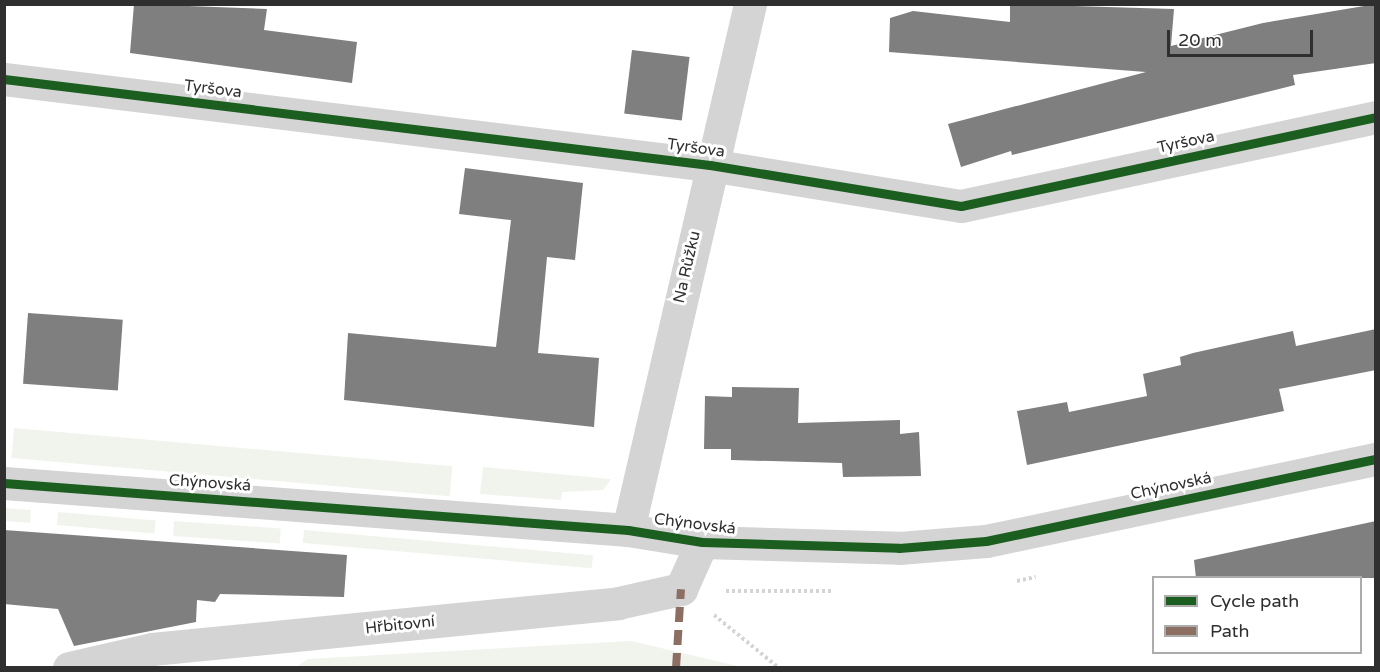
<!DOCTYPE html>
<meta charset="utf-8">
<style>
body{margin:0}
#map{position:relative;width:1380px;height:672px;overflow:hidden;background:#fff;font-family:"Varela Round",sans-serif}
div>[style]{position:absolute}
.green>*{inset:0;background:#f1f4ed;transform-origin:0 0}
.building>*{inset:0;background:#7f7f7f;transform-origin:0 0}
.path>*{height:4px;margin-top:-2px;transform-origin:0;background:repeating-linear-gradient(90deg,#d4d4d4 0 3px,transparent 0 6px)}
.minor>*{height:33px;margin:-16.5px;padding:0 16.5px;transform-origin:16.5px;border-radius:16.5px;background:#d4d4d4}
.tertiary>*{height:33px;margin:-16.5px;padding:0 16.5px;transform-origin:16.5px;border-radius:16.5px;background:#d4d4d4}
.quiet>*{height:8px;margin-top:-4px;transform-origin:0;background:repeating-linear-gradient(90deg,#8d6e63 0 15px,transparent 0 23px)}
.cycleway>*{height:9px;margin:-4.5px;padding:0 4.5px;transform-origin:4.5px;border-radius:4.5px;background:#1b5e20}
span{translate:-50% -50%;white-space:nowrap;text-align:center;line-height:1.15;-webkit-text-stroke:6px #fff;paint-order:stroke}
.street-label{font-size:16px;color:#2f2f2f}
.frame{position:absolute;inset:0;border:6px solid #2f2f2f;pointer-events:none}
.legend{position:absolute;left:1152px;top:576px;width:210px;height:78px;box-sizing:border-box;background:#fff;border:2px solid #acacac;margin:0;padding:8px 10px;list-style:none;font-size:18px;color:#2f2f2f}
.legend li{display:flex;align-items:center;gap:12px;height:30px}
.legend b{width:30px;border:2px solid #acacac}
.scale{position:absolute;left:1167px;top:30px;width:146px;height:27px;box-sizing:border-box;border:3px solid #2f2f2f;border-top:0;padding-left:8px;font-size:18px;line-height:21px;white-space:nowrap;color:#2f2f2f;-webkit-text-stroke:4px #fff;paint-order:stroke}
</style>
<div id="map">
<div class="green">
<div style="left:14px;top:428px;width:440px;height:30px;rotate:5deg"></div>
<div style="clip-path:polygon(483px 467px,610px 479px,611px 479px,603px 490px,562px 492px,561px 500px,480px 494px)"></div>
<div style="left:4px;top:508px;width:27px;height:13px;rotate:4deg"></div>
<div style="left:58px;top:512px;width:98px;height:13px;rotate:5deg"></div>
<div style="left:174px;top:521px;width:107px;height:15px;rotate:4deg"></div>
<div style="left:304px;top:530px;width:290px;height:13px;rotate:5deg"></div>
<div style="clip-path:polygon(631px 641px,742px 667px,296px 667px,308px 659px)"></div>
</div>
<div class="building">
<div style="clip-path:polygon(134px 4px,267px 9px,264px 30px,357px 42px,352px 83px,130px 53px)"></div>
<div style="clip-path:polygon(1010px 4px,1174px 9px,1171px 46px,1263px 23px,1376px 4px,1376px 63px,1293px 75px,1295px 85px,1012px 155px,1011px 151px,961px 167px,948px 124px,1146px 72px,889px 52px,890px 18px,913px 11px,1010px 22px)"></div>
<div style="left:632px;top:50px;width:58px;height:64px;rotate:7deg"></div>
<div style="clip-path:polygon(465px 168px,583px 183px,575px 260px,547px 257px,538px 353px,599px 358px,594px 427px,344px 400px,348px 333px,496px 347px,511px 220px,459px 214px)"></div>
<div style="left:28px;top:313px;width:95px;height:71px;rotate:4deg"></div>
<div style="clip-path:polygon(1376px 329px,1376px 370px,1279px 389px,1284px 411px,1027px 465px,1017px 411px,1067px 402px,1069px 412px,1147px 396px,1143px 374px,1181px 365px,1180px 357px,1193px 353px,1293px 331px,1296px 346px)"></div>
<div style="clip-path:polygon(732px 387px,799px 388px,798px 423px,900px 420px,900px 434px,919px 432px,921px 476px,843px 477px,842px 463px,731px 460px,731px 449px,704px 449px,705px 396px,732px 397px)"></div>
<div style="clip-path:polygon(1376px 521px,1376px 578px,1196px 578px,1194px 560px)"></div>
<div style="clip-path:polygon(4px 530px,347px 555px,344px 597px,220px 594px,215px 602px,197px 600px,196px 622px,74px 646px,58px 609px,4px 604px)"></div>
</div>
<div class="path">
<div style="left:1017px;top:581px;width:19px;rotate:-12deg"></div>
<div style="left:726px;top:591px;width:107px"></div>
<div style="left:714px;top:615px;width:84px;rotate:39.2deg"></div>
</div>
<div class="minor">
<div style="left:4px;top:79px;width:711px;rotate:6.95deg"></div>
<div style="left:710px;top:165px;width:254px;rotate:9.3deg"></div>
<div style="left:961px;top:206px;width:424px;rotate:-12.1deg"></div>
<div style="left:628px;top:530px;width:540px;rotate:-76.94deg"></div>
<div style="left:69px;top:668px;width:85px;rotate:-12.9deg"></div>
<div style="left:152px;top:649px;width:468px;rotate:-5.6deg"></div>
<div style="left:618px;top:603px;width:65px;rotate:-12.5deg"></div>
<div style="left:681px;top:589px;width:51px;rotate:-65.9deg"></div>
</div>
<div class="tertiary">
<div style="left:4px;top:483px;width:626px;rotate:4.31deg"></div>
<div style="left:628px;top:530px;width:75px;rotate:9.2deg"></div>
<div style="left:702px;top:542px;width:197px;rotate:1.7deg"></div>
<div style="left:899px;top:548px;width:87px;rotate:-4.6deg"></div>
<div style="left:986px;top:541px;width:399px;rotate:-11.9deg"></div>
</div>
<div class="quiet">
<div style="left:676px;top:668px;width:79px;rotate:-86.4deg"></div>
</div>
<div class="cycleway">
<div style="left:4px;top:79px;width:711px;rotate:6.95deg"></div>
<div style="left:710px;top:165px;width:254px;rotate:9.3deg"></div>
<div style="left:961px;top:206px;width:424px;rotate:-12.1deg"></div>
<div style="left:4px;top:483px;width:626px;rotate:4.31deg"></div>
<div style="left:628px;top:530px;width:75px;rotate:9.2deg"></div>
<div style="left:702px;top:542px;width:197px;rotate:1.7deg"></div>
<div style="left:899px;top:548px;width:87px;rotate:-4.6deg"></div>
<div style="left:986px;top:541px;width:399px;rotate:-11.9deg"></div>
</div>
<div class="street-label">
<span style="left:213px;top:89px;rotate:7deg">Tyršova</span>
<span style="left:1186px;top:142px;rotate:-12deg">Tyršova</span>
<span style="left:696px;top:148px;rotate:8deg">Tyršova</span>
<span style="left:687px;top:267px;rotate:-77deg">Na Růžku</span>
<span style="left:210px;top:483px;rotate:4deg">Chýnovská</span>
<span style="left:1171px;top:486px;rotate:-12deg">Chýnovská</span>
<span style="left:695px;top:524px;rotate:7deg">Chýnovská</span>
<span style="left:400px;top:625px;rotate:-6deg">Hřbitovní</span>
</div>
<div class="frame"></div>
<ul class="legend">
<li><b style="height:8px;background:#1b5e20"></b>Cycle path</li>
<li><b style="height:8px;background:#8d6e63"></b>Path</li>
</ul>
<div class="scale">20 m</div>
</div>
